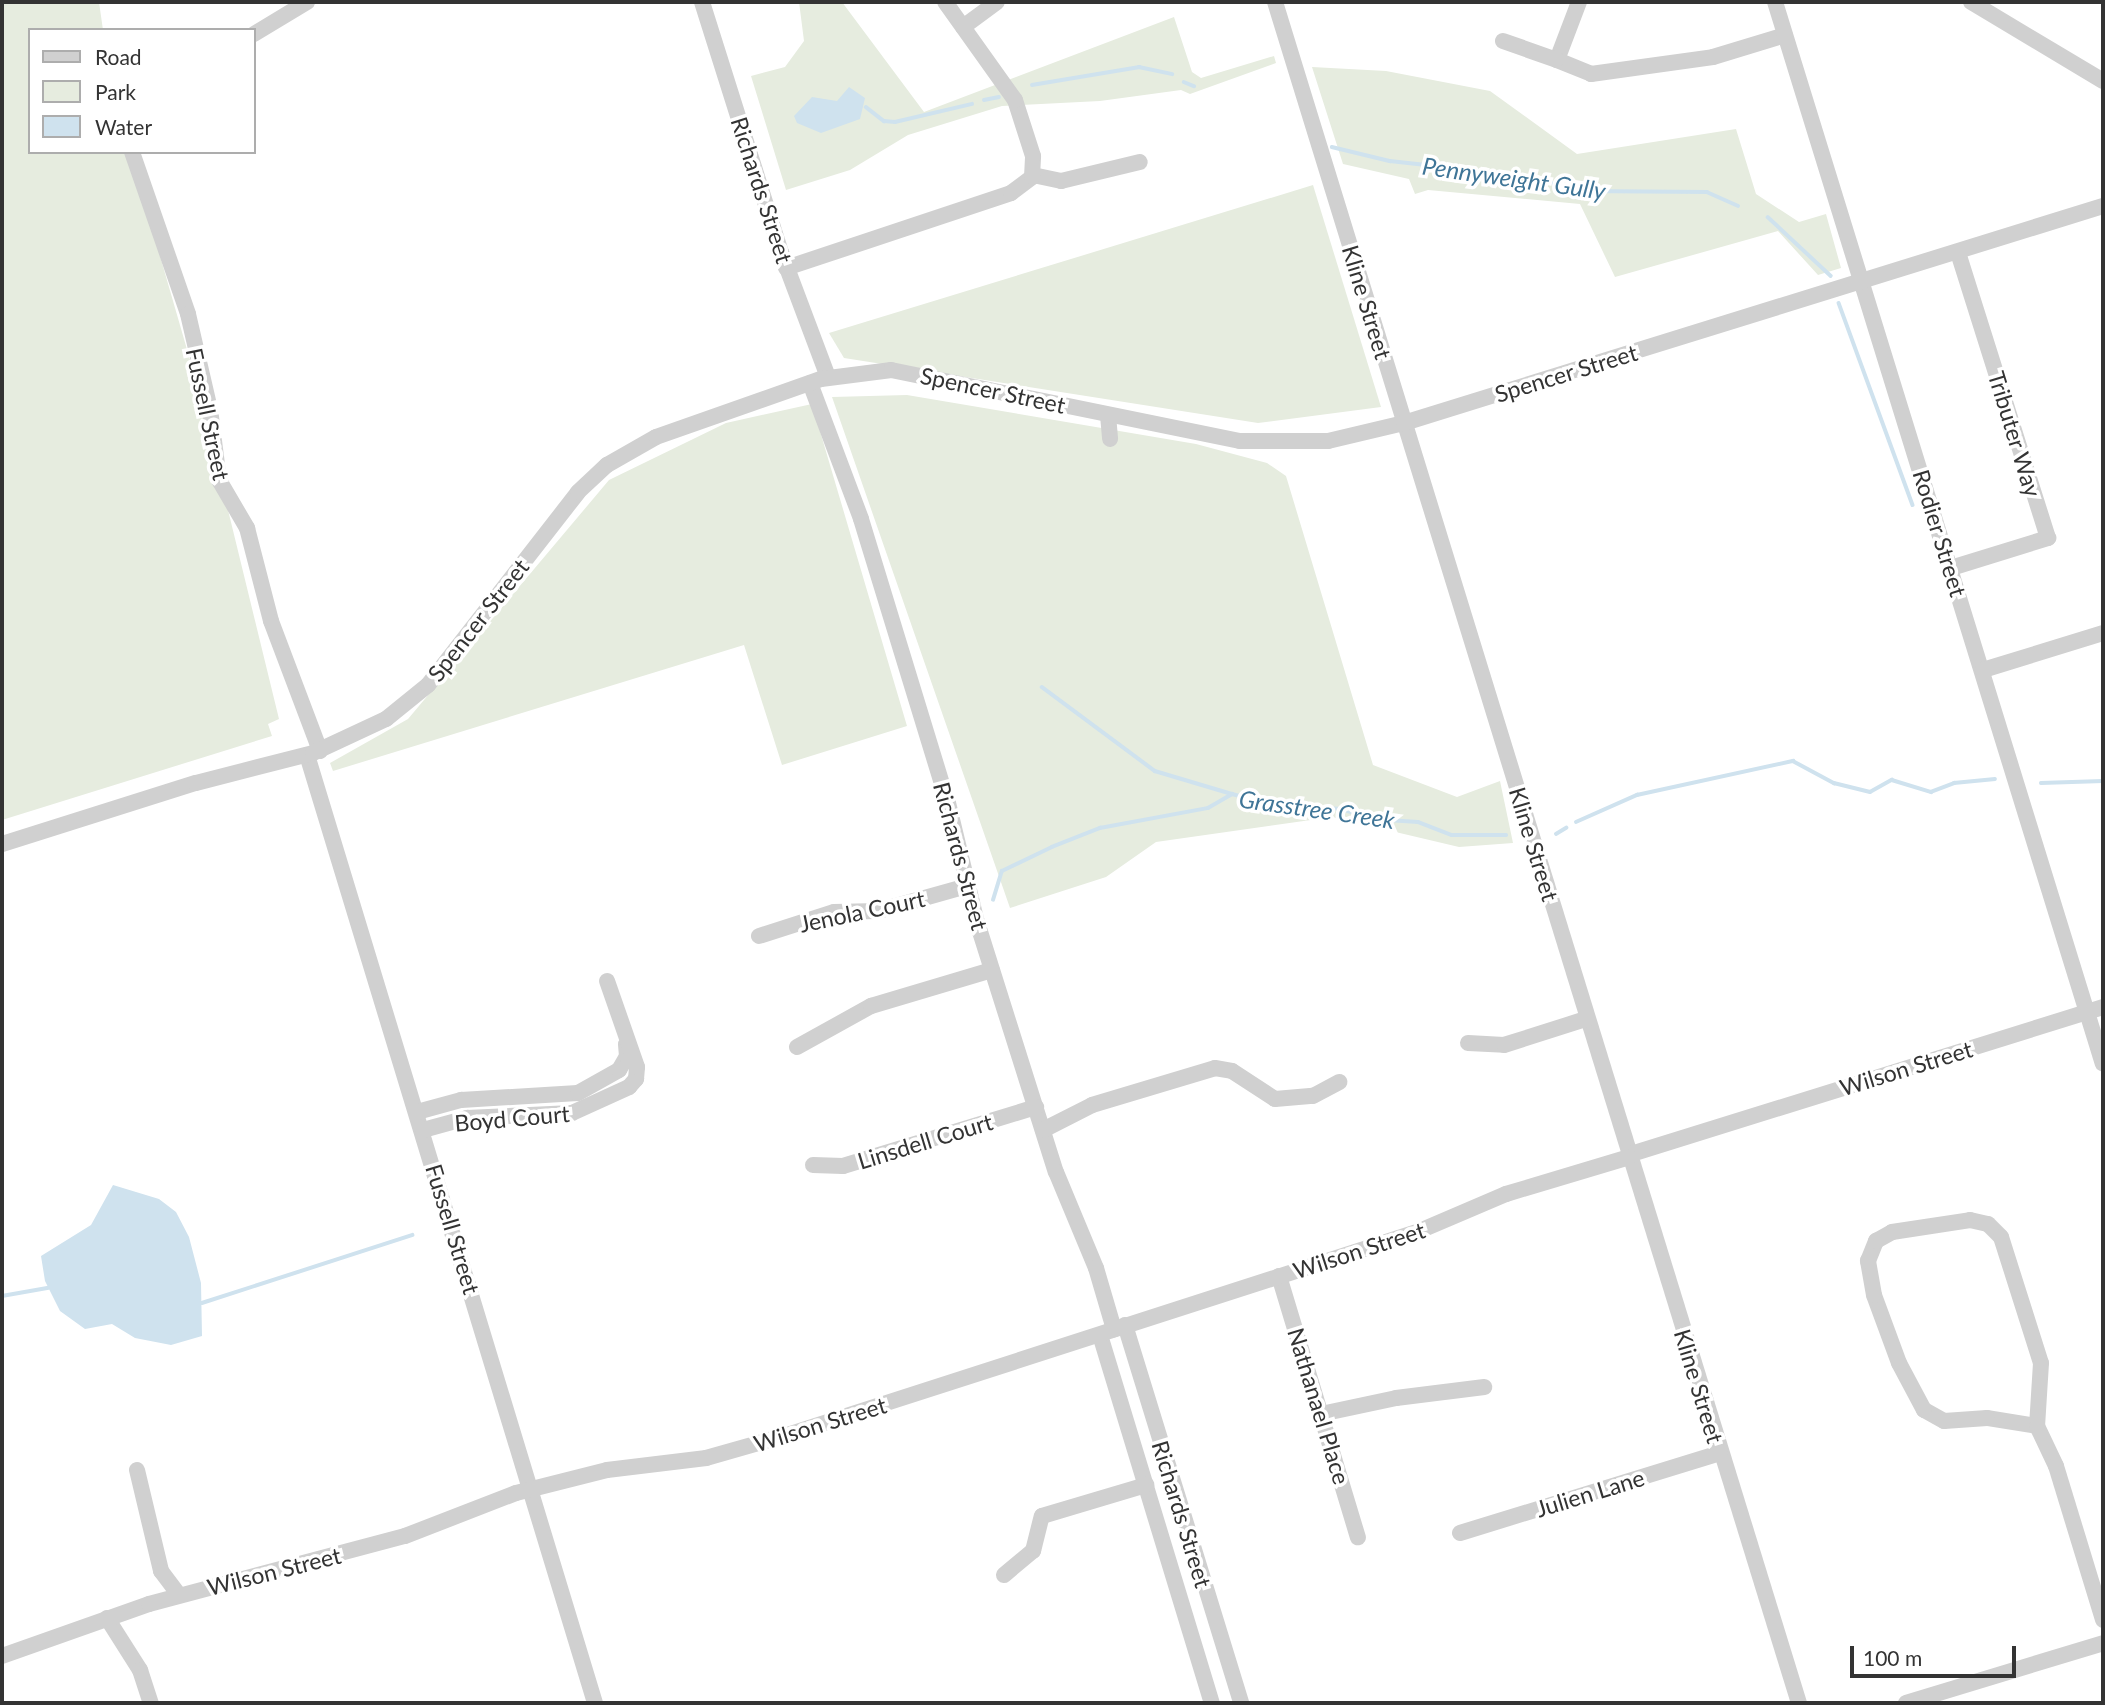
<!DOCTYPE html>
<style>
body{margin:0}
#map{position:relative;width:2105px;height:1705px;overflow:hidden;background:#fff;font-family:Lato,sans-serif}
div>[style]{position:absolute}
.green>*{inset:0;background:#e6ecdf}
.water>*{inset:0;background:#cfe2ee}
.stream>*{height:3.5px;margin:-1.75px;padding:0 1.75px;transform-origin:1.75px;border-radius:1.75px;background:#cfe2ee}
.minor>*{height:16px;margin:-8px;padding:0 8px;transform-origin:8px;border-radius:8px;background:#d0d0d0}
span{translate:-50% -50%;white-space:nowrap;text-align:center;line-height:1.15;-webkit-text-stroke:7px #fff;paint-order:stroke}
.street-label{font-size:23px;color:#333}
.water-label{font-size:24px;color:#3f7597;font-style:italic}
.frame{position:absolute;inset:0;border:4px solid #333;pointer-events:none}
.legend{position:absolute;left:28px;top:28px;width:228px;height:126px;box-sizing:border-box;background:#fff;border:2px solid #adadad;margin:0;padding:9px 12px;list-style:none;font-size:21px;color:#333}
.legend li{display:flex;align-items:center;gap:14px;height:35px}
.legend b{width:35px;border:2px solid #adadad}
.scale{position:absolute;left:1850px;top:1646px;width:166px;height:32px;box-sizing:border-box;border:4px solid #333;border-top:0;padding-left:9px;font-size:21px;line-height:24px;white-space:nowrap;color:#333;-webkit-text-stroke:5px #fff;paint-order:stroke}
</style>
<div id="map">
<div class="green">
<div style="clip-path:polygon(2px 2px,99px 2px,103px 30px,30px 30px,30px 152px,130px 152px,199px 391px,279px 719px,268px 724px,272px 736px,2px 820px)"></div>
<div style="clip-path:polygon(799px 2px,842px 2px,924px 112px,1174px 17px,1192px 72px,1201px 78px,1274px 56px,1276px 63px,1190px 94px,1181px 90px,1100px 101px,1002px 106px,908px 135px,850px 170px,786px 190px,751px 76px,785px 67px,804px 41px)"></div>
<div style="clip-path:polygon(1312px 67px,1386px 71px,1490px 91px,1577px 154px,1736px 129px,1756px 194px,1799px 222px,1826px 214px,1841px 268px,1818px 275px,1778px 231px,1615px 277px,1580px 204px,1428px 190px,1415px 194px,1409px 179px,1343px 164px)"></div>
<div style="clip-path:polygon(1313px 185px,1381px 407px,1258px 423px,844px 358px,829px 333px)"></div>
<div style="clip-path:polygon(907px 395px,1196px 444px,1267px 463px,1286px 476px,1373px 765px,1457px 797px,1500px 781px,1513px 843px,1459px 847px,1332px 817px,1156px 842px,1106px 877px,1010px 908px,832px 397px)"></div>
<div style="clip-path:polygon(812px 404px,907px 726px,782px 765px,744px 645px,333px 771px,330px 763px,408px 719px,609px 480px,726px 423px)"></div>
</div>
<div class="water">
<div style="clip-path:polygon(849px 87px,865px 98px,860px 119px,821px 133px,797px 123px,794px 116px,812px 97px,837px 101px)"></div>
<div style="clip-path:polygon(113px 1185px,159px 1199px,176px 1212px,189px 1237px,201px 1283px,202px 1336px,171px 1345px,135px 1338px,112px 1324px,85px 1329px,60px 1311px,45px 1281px,41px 1256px,91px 1225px)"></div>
</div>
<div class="stream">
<div style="left:1184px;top:82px;width:11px;rotate:22deg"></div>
<div style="left:1032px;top:85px;width:109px;rotate:-9.5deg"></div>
<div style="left:1139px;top:67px;width:34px;rotate:12deg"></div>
<div style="left:984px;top:100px;width:15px;rotate:-11deg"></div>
<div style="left:866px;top:107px;width:23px;rotate:38deg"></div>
<div style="left:884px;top:121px;width:11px;rotate:5deg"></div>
<div style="left:895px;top:122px;width:79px;rotate:-13.2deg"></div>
<div style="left:1332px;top:147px;width:60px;rotate:13.6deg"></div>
<div style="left:1390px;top:161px;width:136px;rotate:6.3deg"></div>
<div style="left:1525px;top:176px;width:59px;rotate:14.7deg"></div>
<div style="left:1582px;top:191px;width:125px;rotate:0.5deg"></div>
<div style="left:1707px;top:192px;width:34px;rotate:24deg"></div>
<div style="left:1768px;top:217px;width:86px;rotate:43.1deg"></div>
<div style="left:1839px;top:303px;width:215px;rotate:69.9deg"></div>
<div style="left:1042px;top:687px;width:141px;rotate:36.6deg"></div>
<div style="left:1155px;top:771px;width:80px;rotate:16.6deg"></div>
<div style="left:2041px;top:783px;width:62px;rotate:-1.8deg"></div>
<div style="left:1576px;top:822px;width:67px;rotate:-23.9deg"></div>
<div style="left:1637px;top:795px;width:160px;rotate:-12.3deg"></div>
<div style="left:1793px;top:761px;width:47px;rotate:28.2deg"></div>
<div style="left:1834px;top:783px;width:37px;rotate:14deg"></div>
<div style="left:1870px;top:792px;width:25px;rotate:-29deg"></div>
<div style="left:1892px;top:780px;width:41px;rotate:17.1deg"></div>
<div style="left:1931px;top:792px;width:25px;rotate:-21deg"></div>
<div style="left:1954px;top:783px;width:41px;rotate:-5.6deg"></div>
<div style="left:1556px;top:834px;width:12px;rotate:-31deg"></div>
<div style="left:993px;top:900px;width:30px;rotate:-73deg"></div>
<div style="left:1002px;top:871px;width:55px;rotate:-25.6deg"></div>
<div style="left:1052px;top:847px;width:52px;rotate:-21.6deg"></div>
<div style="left:1100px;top:828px;width:110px;rotate:-10.5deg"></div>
<div style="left:1208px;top:808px;width:28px;rotate:-30deg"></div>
<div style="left:1232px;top:794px;width:45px;rotate:14deg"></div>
<div style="left:1276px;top:805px;width:66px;rotate:3.5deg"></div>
<div style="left:1342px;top:809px;width:32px;rotate:18deg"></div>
<div style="left:1372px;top:819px;width:46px;rotate:3.7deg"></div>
<div style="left:1418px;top:822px;width:36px;rotate:21deg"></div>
<div style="left:1452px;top:835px;width:54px"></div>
<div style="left:2px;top:1296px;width:47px;rotate:-9.9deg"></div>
<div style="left:202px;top:1303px;width:221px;rotate:-17.9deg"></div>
</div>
<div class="minor">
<div style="left:702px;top:2px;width:262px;rotate:72.5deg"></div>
<div style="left:781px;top:252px;width:134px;rotate:69.4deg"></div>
<div style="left:1275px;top:2px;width:1780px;rotate:72.88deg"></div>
<div style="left:1579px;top:2px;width:62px;rotate:110.8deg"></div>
<div style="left:1557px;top:60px;width:37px;rotate:22deg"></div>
<div style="left:1591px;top:74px;width:123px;rotate:-7.9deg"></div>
<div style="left:1713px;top:57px;width:75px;rotate:-17deg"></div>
<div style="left:1775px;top:2px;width:1111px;rotate:72.84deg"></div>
<div style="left:1971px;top:2px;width:154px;rotate:30.9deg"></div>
<div style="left:963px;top:27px;width:42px;rotate:-36.3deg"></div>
<div style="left:254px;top:34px;width:62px;rotate:-31.1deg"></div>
<div style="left:1503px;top:41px;width:57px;rotate:19.4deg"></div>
<div style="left:132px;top:152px;width:171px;rotate:70.9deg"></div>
<div style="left:188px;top:314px;width:98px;rotate:77deg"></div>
<div style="left:210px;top:409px;width:72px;rotate:82.8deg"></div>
<div style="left:219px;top:480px;width:56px;rotate:59.7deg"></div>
<div style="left:247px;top:528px;width:96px;rotate:75.5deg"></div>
<div style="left:271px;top:621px;width:139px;rotate:69.3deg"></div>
<div style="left:1033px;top:175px;width:29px;rotate:12deg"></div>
<div style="left:1061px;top:181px;width:81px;rotate:-13.5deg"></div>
<div style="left:786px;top:268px;width:237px;rotate:-18.4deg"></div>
<div style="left:1011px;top:193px;width:26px;rotate:-37deg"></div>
<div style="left:1032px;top:177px;width:21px;rotate:-87deg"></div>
<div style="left:1033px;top:156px;width:59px;rotate:-107.8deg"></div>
<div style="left:1015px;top:100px;width:120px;rotate:-125.5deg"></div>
<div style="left:810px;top:383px;width:145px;rotate:69.4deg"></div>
<div style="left:861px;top:519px;width:297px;rotate:73deg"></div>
<div style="left:948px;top:803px;width:119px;rotate:76.4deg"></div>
<div style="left:976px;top:919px;width:265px;rotate:72.5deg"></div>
<div style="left:1056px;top:1172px;width:104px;rotate:67.4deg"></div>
<div style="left:1096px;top:1268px;width:64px;rotate:73.6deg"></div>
<div style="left:1108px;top:415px;width:24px;rotate:85deg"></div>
<div style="left:1951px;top:568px;width:102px;rotate:-17.2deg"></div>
<div style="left:2048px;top:538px;width:300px;rotate:-107.5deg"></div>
<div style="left:1983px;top:670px;width:126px;rotate:-17.1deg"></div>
<div style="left:307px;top:755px;width:991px;rotate:73.1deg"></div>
<div style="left:2px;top:844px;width:203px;rotate:-17.5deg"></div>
<div style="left:196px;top:783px;width:121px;rotate:-14.4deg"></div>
<div style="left:313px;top:753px;width:81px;rotate:-25deg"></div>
<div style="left:386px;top:719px;width:54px;rotate:-39deg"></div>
<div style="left:428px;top:685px;width:244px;rotate:-52.1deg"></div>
<div style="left:578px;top:492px;width:40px;rotate:-43deg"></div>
<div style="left:607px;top:465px;width:56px;rotate:-29.7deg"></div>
<div style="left:656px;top:437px;width:175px;rotate:-19.4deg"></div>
<div style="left:821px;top:379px;width:71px;rotate:-7.3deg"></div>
<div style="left:891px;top:370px;width:356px;rotate:11.5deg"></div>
<div style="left:1240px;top:441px;width:88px"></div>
<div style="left:1328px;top:441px;width:78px;rotate:-13.3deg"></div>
<div style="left:1404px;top:423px;width:732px;rotate:-17.25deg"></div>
<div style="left:759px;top:936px;width:79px;rotate:-17.7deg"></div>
<div style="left:834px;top:912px;width:44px;rotate:-1.3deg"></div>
<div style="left:878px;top:911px;width:92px;rotate:-15.7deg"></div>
<div style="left:1468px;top:1043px;width:36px;rotate:3deg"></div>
<div style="left:1504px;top:1045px;width:86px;rotate:-17.6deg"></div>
<div style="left:797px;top:1047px;width:85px;rotate:-29deg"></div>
<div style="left:871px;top:1006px;width:126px;rotate:-16.6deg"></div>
<div style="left:417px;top:1112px;width:46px;rotate:-15.3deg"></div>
<div style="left:461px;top:1100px;width:117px;rotate:-3.4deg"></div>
<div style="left:578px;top:1093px;width:47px;rotate:-29.3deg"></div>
<div style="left:619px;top:1070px;width:16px;rotate:-60deg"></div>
<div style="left:627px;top:1056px;width:12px;rotate:-95deg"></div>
<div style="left:423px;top:1130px;width:46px;rotate:-15.3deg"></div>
<div style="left:467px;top:1118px;width:105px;rotate:-2.7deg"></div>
<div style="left:572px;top:1113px;width:63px;rotate:-24.5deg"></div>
<div style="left:629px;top:1087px;width:11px;rotate:-49deg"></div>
<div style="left:636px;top:1079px;width:12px;rotate:-85deg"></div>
<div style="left:637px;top:1067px;width:91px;rotate:-109.2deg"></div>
<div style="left:1043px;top:1130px;width:55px;rotate:-27deg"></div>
<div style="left:1092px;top:1105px;width:128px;rotate:-16.7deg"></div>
<div style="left:1215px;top:1068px;width:17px;rotate:10deg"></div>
<div style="left:1232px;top:1071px;width:51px;rotate:33.1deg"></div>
<div style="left:1275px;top:1099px;width:38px;rotate:-5deg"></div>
<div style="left:1313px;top:1096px;width:30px;rotate:-28deg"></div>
<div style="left:1628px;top:1155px;width:498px;rotate:-17.3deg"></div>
<div style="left:813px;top:1165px;width:30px;rotate:2deg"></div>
<div style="left:843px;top:1166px;width:202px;rotate:-17deg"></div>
<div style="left:1279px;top:1276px;width:273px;rotate:73.2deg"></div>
<div style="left:1125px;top:1325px;width:395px;rotate:72.9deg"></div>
<div style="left:1100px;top:1335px;width:385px;rotate:73.1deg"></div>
<div style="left:1321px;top:1414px;width:77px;rotate:-12deg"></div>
<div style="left:1396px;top:1398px;width:89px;rotate:-7.1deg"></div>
<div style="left:2037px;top:1426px;width:51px;rotate:-170.9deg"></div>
<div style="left:1987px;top:1418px;width:43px;rotate:176deg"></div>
<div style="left:1944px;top:1421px;width:23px;rotate:-151deg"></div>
<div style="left:1924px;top:1410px;width:53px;rotate:-118deg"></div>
<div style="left:1899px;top:1363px;width:72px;rotate:-110.2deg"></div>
<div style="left:1874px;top:1295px;width:35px;rotate:-100deg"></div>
<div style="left:1868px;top:1261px;width:22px;rotate:-68deg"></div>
<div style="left:1876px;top:1241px;width:18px;rotate:-29deg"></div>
<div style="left:1892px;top:1232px;width:79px;rotate:-8.7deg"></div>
<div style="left:1970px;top:1220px;width:18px;rotate:13deg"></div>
<div style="left:1988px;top:1224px;width:18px;rotate:45deg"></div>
<div style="left:2001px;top:1237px;width:132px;rotate:72.4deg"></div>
<div style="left:2041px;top:1363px;width:63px;rotate:93.6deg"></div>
<div style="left:2037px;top:1426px;width:44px;rotate:64.6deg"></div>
<div style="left:2056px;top:1466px;width:161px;rotate:73deg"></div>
<div style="left:137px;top:1470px;width:104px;rotate:76.6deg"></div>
<div style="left:161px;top:1571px;width:30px;rotate:53deg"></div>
<div style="left:1460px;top:1533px;width:272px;rotate:-17.1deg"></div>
<div style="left:1004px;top:1575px;width:38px;rotate:-40deg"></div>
<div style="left:1033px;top:1551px;width:36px;rotate:-76deg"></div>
<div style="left:1042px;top:1516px;width:109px;rotate:-16.6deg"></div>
<div style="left:107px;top:1618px;width:62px;rotate:57.6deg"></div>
<div style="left:140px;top:1670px;width:35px;rotate:72deg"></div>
<div style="left:2px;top:1656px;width:156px;rotate:-19.5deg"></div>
<div style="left:149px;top:1604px;width:265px;rotate:-14.9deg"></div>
<div style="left:405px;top:1536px;width:119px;rotate:-21.2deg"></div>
<div style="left:516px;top:1493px;width:94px;rotate:-14.2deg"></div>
<div style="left:607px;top:1470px;width:100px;rotate:-6.9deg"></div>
<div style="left:706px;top:1458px;width:87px;rotate:-15.9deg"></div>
<div style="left:790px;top:1434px;width:659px;rotate:-17.86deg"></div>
<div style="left:1417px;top:1232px;width:97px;rotate:-23.1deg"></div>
<div style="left:1506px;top:1194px;width:128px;rotate:-16.7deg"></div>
<div style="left:1906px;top:1703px;width:206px;rotate:-16.9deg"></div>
</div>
<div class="street-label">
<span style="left:762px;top:190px;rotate:72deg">Richards Street</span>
<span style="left:1367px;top:302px;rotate:73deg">Kline Street</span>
<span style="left:1566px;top:373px;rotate:-17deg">Spencer Street</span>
<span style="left:993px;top:390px;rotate:12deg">Spencer Street</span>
<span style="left:208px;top:414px;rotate:78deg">Fussell Street</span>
<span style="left:2015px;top:434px;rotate:73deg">Tributer Way</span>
<span style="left:1940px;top:533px;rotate:73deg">Rodier Street</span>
<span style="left:478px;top:620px;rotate:-52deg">Spencer Street</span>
<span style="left:1534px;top:844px;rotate:73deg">Kline Street</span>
<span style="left:961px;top:856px;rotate:75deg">Richards Street</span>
<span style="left:862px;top:911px;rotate:-12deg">Jenola Court</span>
<span style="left:1906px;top:1068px;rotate:-17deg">Wilson Street</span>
<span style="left:512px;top:1118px;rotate:-5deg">Boyd Court</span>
<span style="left:925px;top:1141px;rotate:-17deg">Linsdell Court</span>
<span style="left:453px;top:1229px;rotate:73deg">Fussell Street</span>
<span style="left:1359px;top:1250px;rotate:-18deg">Wilson Street</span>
<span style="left:1699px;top:1386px;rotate:73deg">Kline Street</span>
<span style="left:1319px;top:1406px;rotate:73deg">Nathanael Place</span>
<span style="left:820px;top:1424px;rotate:-17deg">Wilson Street</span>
<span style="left:1590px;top:1493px;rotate:-17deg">Julien Lane</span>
<span style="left:1182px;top:1514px;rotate:73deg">Richards Street</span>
<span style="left:274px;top:1571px;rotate:-14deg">Wilson Street</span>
</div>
<div class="water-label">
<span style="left:1514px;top:178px;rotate:8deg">Pennyweight Gully</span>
<span style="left:1317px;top:809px;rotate:8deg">Grasstree Creek</span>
</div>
<div class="frame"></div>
<ul class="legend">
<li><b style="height:9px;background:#d0d0d0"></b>Road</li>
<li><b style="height:19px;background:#e6ecdf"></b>Park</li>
<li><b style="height:19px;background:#cfe2ee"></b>Water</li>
</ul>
<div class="scale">100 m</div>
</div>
